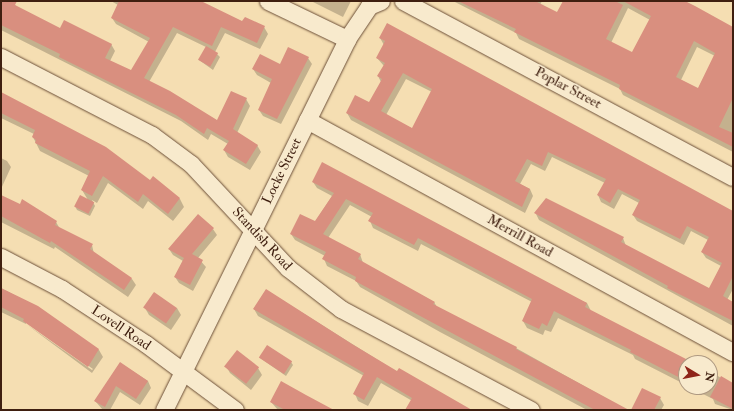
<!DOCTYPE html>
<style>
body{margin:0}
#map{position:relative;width:734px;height:411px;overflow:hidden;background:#f5deb2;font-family:"IM FELL Double Pica",serif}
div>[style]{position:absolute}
.shadow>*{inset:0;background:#0003}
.building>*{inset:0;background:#d98f7f;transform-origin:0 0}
.roads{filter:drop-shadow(0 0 1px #6c4f38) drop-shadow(0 0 1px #6c4f38)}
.minor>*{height:17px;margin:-8.5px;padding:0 8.5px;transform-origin:8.5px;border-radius:8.5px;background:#f8eacd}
span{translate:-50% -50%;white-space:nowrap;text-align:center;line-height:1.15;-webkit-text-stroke:3px #f8eacd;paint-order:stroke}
.street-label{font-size:14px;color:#3f1f10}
.frame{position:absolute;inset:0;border:2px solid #3f1f10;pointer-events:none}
.north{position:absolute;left:678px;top:355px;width:40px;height:40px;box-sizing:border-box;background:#f8eacd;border:1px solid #ae9981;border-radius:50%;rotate:100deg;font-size:11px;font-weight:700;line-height:16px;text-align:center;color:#3f1f10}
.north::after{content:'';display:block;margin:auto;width:14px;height:18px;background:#8f2418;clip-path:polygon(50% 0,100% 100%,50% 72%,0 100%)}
</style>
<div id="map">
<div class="shadow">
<div style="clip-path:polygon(1px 1px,11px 1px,18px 8px,60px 29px,111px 44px,115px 51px,110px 61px,132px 72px,149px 42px,116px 24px,112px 18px,118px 5px,111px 1px,198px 1px,243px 22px,264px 27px,268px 34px,260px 49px,225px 33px,215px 52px,220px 57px,213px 70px,199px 60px,206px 47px,177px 33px,149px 82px,218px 121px,246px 99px,250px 106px,237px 133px,257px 145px,261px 152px,250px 170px,228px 157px,224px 150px,228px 144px,211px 134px,208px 140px,181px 121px,1px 30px)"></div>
<div style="clip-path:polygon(311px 1px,351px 1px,343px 17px)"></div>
<div style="clip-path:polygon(evenodd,453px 1px,542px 1px,540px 5px,557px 13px,564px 1px,682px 1px,733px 31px,733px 152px,623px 95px,620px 89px,519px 39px,516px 33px,453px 1px,628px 8px,650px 20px,632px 53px,611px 43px,628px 8px,453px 1px,697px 47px,715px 56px,698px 89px,681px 80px,697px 47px)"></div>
<div style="clip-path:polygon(evenodd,380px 38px,733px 214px,733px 289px,727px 300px,733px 303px,733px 326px,539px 220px,536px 214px,623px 238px,626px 246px,709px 290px,721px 266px,706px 258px,702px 252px,708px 240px,691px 231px,684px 245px,637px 221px,633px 215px,639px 203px,622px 194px,614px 209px,601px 202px,598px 195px,605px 183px,552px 157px,545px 171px,531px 164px,520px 184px,530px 189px,533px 196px,525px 213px,351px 120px,347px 113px,370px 104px,381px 82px,378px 76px,384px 66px,377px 58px,384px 45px,380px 38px,406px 79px,432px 92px,413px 129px,386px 115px,406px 79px)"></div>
<div style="clip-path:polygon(289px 49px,308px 58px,312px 64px,281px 124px,263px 116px,259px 110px,271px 83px,257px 75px,253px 69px,281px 65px)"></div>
<div style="clip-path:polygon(1px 94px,150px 181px,153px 178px,180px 199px,184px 207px,173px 221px,148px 201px,143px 209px,108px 183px,97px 203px,92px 200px,95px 206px,90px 216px,77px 210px,75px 206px,88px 200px,82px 190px,89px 176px,40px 151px,33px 137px,34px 134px,1px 118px)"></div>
<div style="clip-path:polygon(1px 158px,7px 161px,11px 167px,1px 189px)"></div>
<div style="clip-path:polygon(313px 182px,587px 303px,591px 311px,692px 363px,686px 363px,686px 385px,635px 359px,633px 355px,558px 318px,551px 332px,545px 330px,543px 335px,527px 328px,523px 321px,532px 302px,421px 244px,418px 251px,373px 228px,370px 221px,372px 217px,350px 205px,328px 238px,360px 254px,363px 263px,434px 302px,437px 307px,516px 348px,627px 410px,587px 410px,440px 332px,360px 287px,356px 281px,327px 266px,324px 259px,325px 256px,295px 240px,291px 234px,315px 222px,332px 196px,317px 188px)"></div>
<div style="clip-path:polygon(1px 196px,56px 222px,60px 229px,92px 245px,94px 254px,132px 279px,136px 285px,128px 297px,55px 247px,54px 249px,1px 222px)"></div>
<div style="clip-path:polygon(213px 229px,217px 235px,198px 258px,206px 267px,193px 291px,179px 283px,175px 277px,183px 261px,173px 255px,169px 249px)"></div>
<div style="clip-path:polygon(1px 288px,37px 307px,99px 350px,103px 357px,92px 373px,26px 324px,92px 370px,93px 369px,26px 322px,26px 324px,1px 312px)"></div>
<div style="clip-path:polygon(266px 290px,397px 372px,470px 410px,428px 410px,381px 383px,368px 406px,358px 401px,355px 394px,364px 376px,258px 316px,254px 309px)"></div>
<div style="clip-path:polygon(145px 308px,177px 308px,181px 315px,171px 330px,149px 315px)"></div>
<div style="clip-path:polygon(260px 358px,291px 362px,293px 365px,286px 376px)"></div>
<div style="clip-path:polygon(120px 363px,148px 381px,151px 388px,140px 405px,120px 392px,110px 410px,103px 410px,95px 401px)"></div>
<div style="clip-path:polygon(226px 366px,258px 368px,262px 375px,251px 390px,230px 373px)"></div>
<div style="clip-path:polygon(710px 372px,733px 384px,733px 410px,715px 404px,713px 399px,689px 387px,710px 387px)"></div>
<div style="clip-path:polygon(660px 398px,664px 405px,661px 410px,632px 410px)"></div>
<div style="clip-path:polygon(271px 402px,329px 410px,278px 410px)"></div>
</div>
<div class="building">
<div style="clip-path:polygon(1px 1px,17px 1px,15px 5px,60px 28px,64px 20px,112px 44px,105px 58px,131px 70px,150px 38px,111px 18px,119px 1px,201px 1px,242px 21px,245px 17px,265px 26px,257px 43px,221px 27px,212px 46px,173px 27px,144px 78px,170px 91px,217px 120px,231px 91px,247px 98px,233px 129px,258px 145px,246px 164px,223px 150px,229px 141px,207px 128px,204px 134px,176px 115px,59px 57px,60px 54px,1px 25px)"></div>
<div style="clip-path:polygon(evenodd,458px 1px,535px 1px,557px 12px,563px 1px,615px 1px,623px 5px,606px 39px,632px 52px,651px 16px,623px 1px,685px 1px,695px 6px,733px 27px,733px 98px,719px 127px,733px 133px,733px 147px,619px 89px,620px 85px,514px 32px,516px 29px,458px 1px,694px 41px,715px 53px,698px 88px,676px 77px,694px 41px)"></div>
<div style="clip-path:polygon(evenodd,387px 23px,733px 211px,733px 276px,723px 296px,733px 302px,733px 321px,667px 288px,668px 286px,534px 213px,546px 198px,624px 237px,621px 242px,709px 288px,722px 263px,701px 252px,709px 237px,687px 226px,680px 239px,632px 215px,640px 200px,618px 189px,610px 203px,597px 195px,606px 179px,548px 152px,542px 166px,527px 159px,515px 181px,530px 189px,522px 207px,346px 113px,355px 95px,369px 102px,382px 79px,377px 76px,385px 63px,376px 58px,385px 41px,379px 38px,387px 23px,403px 73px,432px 89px,412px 128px,381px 111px,403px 73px)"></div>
<div style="left:206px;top:46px;width:14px;height:16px;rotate:30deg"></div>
<div style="clip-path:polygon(288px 47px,309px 57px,277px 119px,258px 110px,272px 79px,252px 69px,260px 54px,280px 64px)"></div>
<div style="clip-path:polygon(1px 92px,106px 147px,150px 180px,153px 176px,180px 198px,168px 214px,143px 194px,138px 202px,103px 176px,92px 196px,81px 190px,90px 171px,35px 143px,36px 140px,32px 137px,35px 130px,1px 113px)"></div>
<div style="clip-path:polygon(322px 162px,587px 303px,585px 307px,686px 359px,686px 381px,630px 352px,631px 350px,554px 311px,547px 326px,542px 323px,539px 329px,522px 321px,532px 299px,418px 238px,414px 245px,368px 221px,373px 213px,346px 199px,323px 234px,361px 254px,358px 259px,435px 302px,433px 304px,517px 347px,516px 349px,629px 410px,595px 410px,355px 281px,356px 277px,322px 259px,326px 252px,290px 234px,300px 214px,315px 221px,334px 193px,312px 182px)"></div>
<div style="clip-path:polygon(1px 195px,20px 204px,22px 199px,57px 221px,55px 225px,93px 244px,90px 249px,132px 278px,124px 290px,51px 241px,50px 243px,1px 216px)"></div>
<div style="left:80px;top:195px;width:16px;height:13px;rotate:27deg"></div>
<div style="clip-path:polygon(198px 214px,214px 228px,192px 254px,203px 260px,190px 285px,174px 277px,184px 258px,168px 249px)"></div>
<div style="clip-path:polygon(1px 288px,38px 306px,99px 349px,88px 367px,23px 321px,24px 319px,1px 307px)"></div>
<div style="clip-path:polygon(266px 289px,352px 344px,397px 371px,399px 368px,472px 410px,405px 410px,412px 398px,377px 377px,364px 400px,353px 394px,364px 373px,253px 309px)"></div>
<div style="left:154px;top:292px;width:28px;height:19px;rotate:35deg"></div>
<div style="left:267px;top:345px;width:30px;height:15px;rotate:33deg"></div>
<div style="left:237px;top:350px;width:28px;height:21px;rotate:38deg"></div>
<div style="clip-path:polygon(120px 362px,148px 381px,136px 399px,116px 386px,105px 407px,94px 401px)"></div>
<div style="clip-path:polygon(721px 376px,733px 383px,733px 409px,710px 397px)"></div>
<div style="clip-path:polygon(281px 381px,306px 395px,334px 410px,285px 410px,270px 402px)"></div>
<div style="clip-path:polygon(642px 388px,661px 397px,654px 410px,631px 410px)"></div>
</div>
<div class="roads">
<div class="minor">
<div style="left:268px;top:1px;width:88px;rotate:25.7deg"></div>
<div style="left:403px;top:1px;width:374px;rotate:28.1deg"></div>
<div style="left:1px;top:57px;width:170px;rotate:27.3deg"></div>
<div style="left:152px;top:135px;width:49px;rotate:36.6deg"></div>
<div style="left:191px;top:164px;width:142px;rotate:47deg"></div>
<div style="left:288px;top:268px;width:67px;rotate:37.7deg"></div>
<div style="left:341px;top:309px;width:215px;rotate:28deg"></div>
<div style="left:307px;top:120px;width:485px;rotate:28.6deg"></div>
<div style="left:1px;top:257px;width:69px;rotate:27.7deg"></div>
<div style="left:62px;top:289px;width:100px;rotate:33.2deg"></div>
<div style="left:146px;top:344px;width:111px;rotate:36.6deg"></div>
<div style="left:164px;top:410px;width:414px;rotate:-63.7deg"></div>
<div style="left:347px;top:39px;width:40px;rotate:-56deg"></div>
<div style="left:369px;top:6px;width:13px;rotate:-23deg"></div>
</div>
</div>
<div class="street-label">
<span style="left:568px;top:88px;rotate:28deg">Poplar Street</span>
<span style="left:282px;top:171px;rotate:-64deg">Locke Street</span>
<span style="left:520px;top:236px;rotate:29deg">Merrill Road</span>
<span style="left:262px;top:239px;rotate:47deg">Standish Road</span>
<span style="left:121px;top:328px;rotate:34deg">Lovell Road</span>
</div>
<div class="frame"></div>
<div class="north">N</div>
</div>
